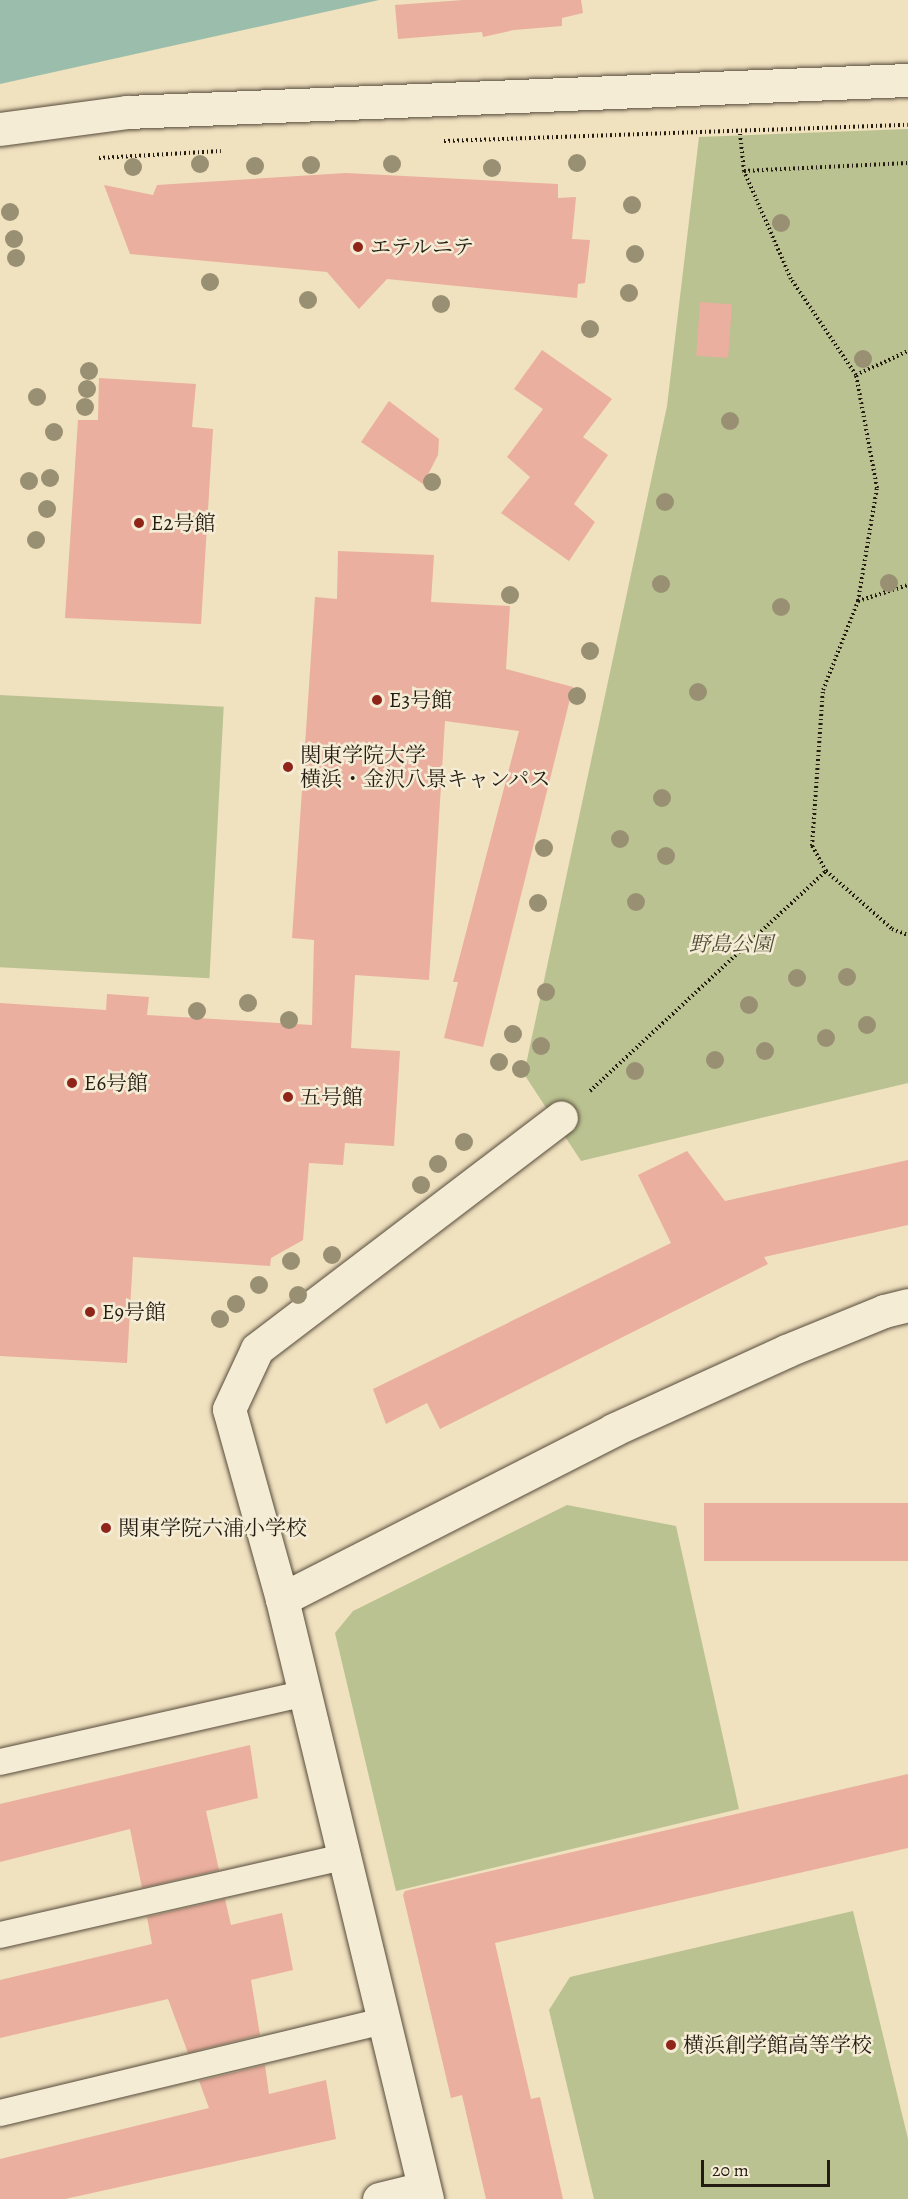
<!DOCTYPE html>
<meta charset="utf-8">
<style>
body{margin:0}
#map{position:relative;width:908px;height:2199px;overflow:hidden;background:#f0e1bf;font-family:Alegreya,"Noto Serif JP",serif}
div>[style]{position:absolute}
.green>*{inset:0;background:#bbc291;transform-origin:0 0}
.water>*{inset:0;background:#9bbeac}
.building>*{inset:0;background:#eaaf9e;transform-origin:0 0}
.path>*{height:4px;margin-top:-2px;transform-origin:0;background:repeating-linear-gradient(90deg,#241b11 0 1.5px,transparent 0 4.5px)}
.roads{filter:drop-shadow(0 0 2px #574c3c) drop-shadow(0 0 2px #574c3c)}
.lane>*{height:26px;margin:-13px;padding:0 13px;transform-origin:13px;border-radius:13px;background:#f5ecd5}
.street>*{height:33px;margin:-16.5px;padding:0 16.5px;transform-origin:16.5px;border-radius:16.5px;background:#f5ecd5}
.secondary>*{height:33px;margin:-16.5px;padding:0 16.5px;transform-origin:16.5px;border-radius:16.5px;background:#f5ecd5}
.trees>*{width:18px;height:18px;margin:-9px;border-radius:50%;background:#999074}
.dots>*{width:16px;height:16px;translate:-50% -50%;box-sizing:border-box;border:3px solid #f5ecd5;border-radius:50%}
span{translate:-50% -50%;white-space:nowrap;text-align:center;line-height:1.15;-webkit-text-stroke:5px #f5ecd5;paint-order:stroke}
.poi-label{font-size:21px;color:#241b11}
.left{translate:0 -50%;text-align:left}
.park-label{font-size:21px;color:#514d37;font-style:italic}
.scale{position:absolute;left:701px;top:2160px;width:129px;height:27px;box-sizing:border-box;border:3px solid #241b11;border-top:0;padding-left:8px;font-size:18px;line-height:21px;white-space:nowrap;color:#241b11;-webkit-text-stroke:4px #f5ecd5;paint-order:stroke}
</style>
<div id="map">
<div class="green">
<div style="clip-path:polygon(908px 129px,908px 1083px,581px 1161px,524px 1074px,667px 406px,699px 137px)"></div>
<div style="left:0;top:695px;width:224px;height:272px;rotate:3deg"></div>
<div style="clip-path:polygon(567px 1505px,676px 1526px,739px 1809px,396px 1891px,335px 1633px,353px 1611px)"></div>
<div style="clip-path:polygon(853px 1911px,908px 2139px,908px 2199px,594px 2199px,549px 2010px,570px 1977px)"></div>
</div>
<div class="water">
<div style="clip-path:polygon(0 0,379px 0,0 84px)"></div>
</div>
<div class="building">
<div style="clip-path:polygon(463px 0,581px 0,583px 13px,562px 18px,562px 26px,514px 30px,483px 37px,482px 32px,398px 39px,395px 5px)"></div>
<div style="clip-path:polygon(346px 173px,558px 184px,558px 198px,576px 197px,572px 239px,590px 240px,585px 283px,578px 284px,577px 298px,387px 279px,359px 309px,327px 272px,130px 254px,104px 185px,153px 195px,157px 185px)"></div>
<div style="left:700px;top:302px;width:32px;height:54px;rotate:4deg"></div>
<div style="clip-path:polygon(542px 350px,612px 399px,583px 437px,608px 455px,574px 504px,595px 522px,569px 561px,501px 513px,530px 477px,507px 457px,543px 409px,514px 389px)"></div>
<div style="clip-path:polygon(99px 378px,196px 384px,192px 427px,213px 429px,201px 624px,65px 618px,78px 420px,98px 420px)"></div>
<div style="clip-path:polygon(389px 401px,439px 439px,438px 455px,423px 484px,361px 442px)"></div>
<div style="clip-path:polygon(338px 551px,434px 555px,431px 602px,510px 606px,506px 669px,573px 687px,483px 1047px,444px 1038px,458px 982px,453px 982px,519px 731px,445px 721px,429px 980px,355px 975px,351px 1048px,400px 1051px,394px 1146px,345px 1143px,343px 1165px,309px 1163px,303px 1240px,271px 1258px,270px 1266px,133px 1257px,127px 1363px,0 1356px,0 1003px,106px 1010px,107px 994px,149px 997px,147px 1015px,312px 1025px,314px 940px,292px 938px,315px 597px,337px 599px)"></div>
<div style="clip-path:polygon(687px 1151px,725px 1201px,908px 1160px,908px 1225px,764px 1257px,768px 1264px,440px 1429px,427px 1403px,386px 1424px,373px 1389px,671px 1243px,638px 1175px)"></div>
<div style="left:908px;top:1503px;width:58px;height:204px;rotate:90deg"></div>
<div style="clip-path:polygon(250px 1745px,258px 1798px,206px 1811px,219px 1870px,142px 1888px,130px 1829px,0 1862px,0 1804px)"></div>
<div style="clip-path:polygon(908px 1774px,908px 1848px,495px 1943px,531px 2099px,540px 2097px,563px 2199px,486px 2199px,462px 2095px,451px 2098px,403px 1895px,405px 1891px)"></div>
<div style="clip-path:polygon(225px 1899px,231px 1925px,282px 1913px,293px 1970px,251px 1980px,260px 2035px,188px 2053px,168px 1999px,0 2038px,0 1980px,152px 1944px,147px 1917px)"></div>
<div style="clip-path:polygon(265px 2065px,269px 2094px,326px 2080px,336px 2139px,65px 2199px,0 2199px,0 2159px,209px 2108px,199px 2081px)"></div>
</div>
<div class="path">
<div style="left:444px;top:141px;width:464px;rotate:-2deg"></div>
<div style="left:99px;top:158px;width:122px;rotate:-3.3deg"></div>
<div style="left:744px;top:171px;width:164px;rotate:-2.8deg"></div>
<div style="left:856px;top:375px;width:57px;rotate:-24.8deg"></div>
<div style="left:858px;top:601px;width:52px;rotate:-17.7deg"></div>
<div style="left:826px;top:871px;width:88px;rotate:41.3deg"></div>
<div style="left:892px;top:929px;width:17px;rotate:21deg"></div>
<div style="left:590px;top:1091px;width:323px;rotate:-43deg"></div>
<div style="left:826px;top:871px;width:29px;rotate:-119deg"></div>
<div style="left:812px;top:846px;width:156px;rotate:-86deg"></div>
<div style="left:823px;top:690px;width:96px;rotate:-68.5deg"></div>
<div style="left:858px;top:601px;width:115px;rotate:-80.5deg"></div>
<div style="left:877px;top:488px;width:115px;rotate:-100.5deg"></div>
<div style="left:856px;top:375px;width:116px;rotate:-124.1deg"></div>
<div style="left:791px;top:279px;width:118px;rotate:-113.5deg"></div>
<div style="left:744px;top:171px;width:39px;rotate:-96deg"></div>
</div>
<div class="roads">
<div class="lane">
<div style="left:0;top:1762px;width:313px;rotate:-12.7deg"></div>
<div style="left:0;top:1935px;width:353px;rotate:-12.8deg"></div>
<div style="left:0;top:2113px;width:395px;rotate:-13.5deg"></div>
</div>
<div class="street">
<div style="left:282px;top:1599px;width:197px;rotate:-105.6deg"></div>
<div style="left:229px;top:1409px;width:66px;rotate:-65deg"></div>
<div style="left:257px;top:1349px;width:382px;rotate:-37.3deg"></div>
<div style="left:379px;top:2199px;width:46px;rotate:-13.7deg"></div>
</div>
<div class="secondary">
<div style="left:0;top:129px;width:128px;rotate:-7.6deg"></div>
<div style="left:127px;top:112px;width:782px;rotate:-2.35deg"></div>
<div style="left:427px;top:2199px;width:617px;rotate:-103.59deg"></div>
<div style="left:282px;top:1599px;width:372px;rotate:-27deg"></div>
<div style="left:613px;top:1430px;width:190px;rotate:-24.5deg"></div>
<div style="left:786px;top:1351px;width:106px;rotate:-22.2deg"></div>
<div style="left:884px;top:1311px;width:25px;rotate:-14deg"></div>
</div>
</div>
<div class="trees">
<div style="left:577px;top:163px"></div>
<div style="left:200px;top:164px"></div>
<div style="left:392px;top:164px"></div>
<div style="left:311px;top:165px"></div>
<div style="left:255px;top:166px"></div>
<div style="left:133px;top:167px"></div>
<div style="left:492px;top:168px"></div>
<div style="left:632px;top:205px"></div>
<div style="left:10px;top:212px"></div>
<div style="left:781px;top:223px"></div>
<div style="left:14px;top:239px"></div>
<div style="left:635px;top:254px"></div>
<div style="left:16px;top:258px"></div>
<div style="left:210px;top:282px"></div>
<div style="left:629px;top:293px"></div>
<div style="left:308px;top:300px"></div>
<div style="left:441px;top:304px"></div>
<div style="left:590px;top:329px"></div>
<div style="left:863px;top:359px"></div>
<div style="left:89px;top:371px"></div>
<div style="left:87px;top:389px"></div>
<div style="left:37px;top:397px"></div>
<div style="left:85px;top:407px"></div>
<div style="left:730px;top:421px"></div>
<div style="left:54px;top:432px"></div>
<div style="left:50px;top:478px"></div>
<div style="left:29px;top:481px"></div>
<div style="left:432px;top:482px"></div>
<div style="left:665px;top:502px"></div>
<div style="left:47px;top:509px"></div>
<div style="left:36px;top:540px"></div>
<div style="left:889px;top:583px"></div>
<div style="left:661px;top:584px"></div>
<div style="left:510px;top:595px"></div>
<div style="left:781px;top:607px"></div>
<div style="left:590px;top:651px"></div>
<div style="left:698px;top:692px"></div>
<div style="left:577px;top:696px"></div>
<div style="left:662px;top:798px"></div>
<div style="left:620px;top:839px"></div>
<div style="left:544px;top:848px"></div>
<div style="left:666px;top:856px"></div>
<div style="left:636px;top:902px"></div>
<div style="left:538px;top:903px"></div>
<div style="left:847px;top:977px"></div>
<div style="left:797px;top:978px"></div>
<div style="left:546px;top:992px"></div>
<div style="left:248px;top:1003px"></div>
<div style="left:749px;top:1005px"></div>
<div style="left:197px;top:1011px"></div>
<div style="left:289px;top:1020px"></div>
<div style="left:867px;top:1025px"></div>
<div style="left:513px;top:1034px"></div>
<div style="left:826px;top:1038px"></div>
<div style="left:541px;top:1046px"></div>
<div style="left:765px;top:1051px"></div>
<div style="left:715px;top:1060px"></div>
<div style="left:499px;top:1062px"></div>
<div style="left:521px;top:1069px"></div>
<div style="left:635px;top:1071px"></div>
<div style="left:464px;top:1142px"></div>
<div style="left:438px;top:1164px"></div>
<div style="left:421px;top:1185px"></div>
<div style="left:332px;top:1255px"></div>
<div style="left:291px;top:1261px"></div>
<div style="left:259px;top:1285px"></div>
<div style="left:298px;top:1295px"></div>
<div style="left:236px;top:1304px"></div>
<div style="left:220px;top:1319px"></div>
</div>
<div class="dots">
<div style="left:358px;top:247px;background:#8f2418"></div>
<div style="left:139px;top:523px;background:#8f2418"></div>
<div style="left:377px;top:700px;background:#8f2418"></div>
<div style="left:288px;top:767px;background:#8f2418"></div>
<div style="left:72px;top:1083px;background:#8f2418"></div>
<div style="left:288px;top:1097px;background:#8f2418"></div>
<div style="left:90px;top:1312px;background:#8f2418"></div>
<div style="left:106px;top:1528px;background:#8f2418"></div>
<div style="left:671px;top:2045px;background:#8f2418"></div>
</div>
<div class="poi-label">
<span class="left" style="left:370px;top:247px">エテルニテ</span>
<span class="left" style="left:151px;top:523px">E2号館</span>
<span class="left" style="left:389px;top:700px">E3号館</span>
<span class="left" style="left:300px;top:767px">関東学院大学<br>横浜・金沢八景キャンパス</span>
<span class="left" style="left:84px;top:1083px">E6号館</span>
<span class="left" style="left:300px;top:1097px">五号館</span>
<span class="left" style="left:102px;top:1312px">E9号館</span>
<span class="left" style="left:118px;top:1528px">関東学院六浦小学校</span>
<span class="left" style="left:683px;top:2045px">横浜創学館高等学校</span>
</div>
<div class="park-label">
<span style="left:731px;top:944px">野島公園</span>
</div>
<div class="scale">20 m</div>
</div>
